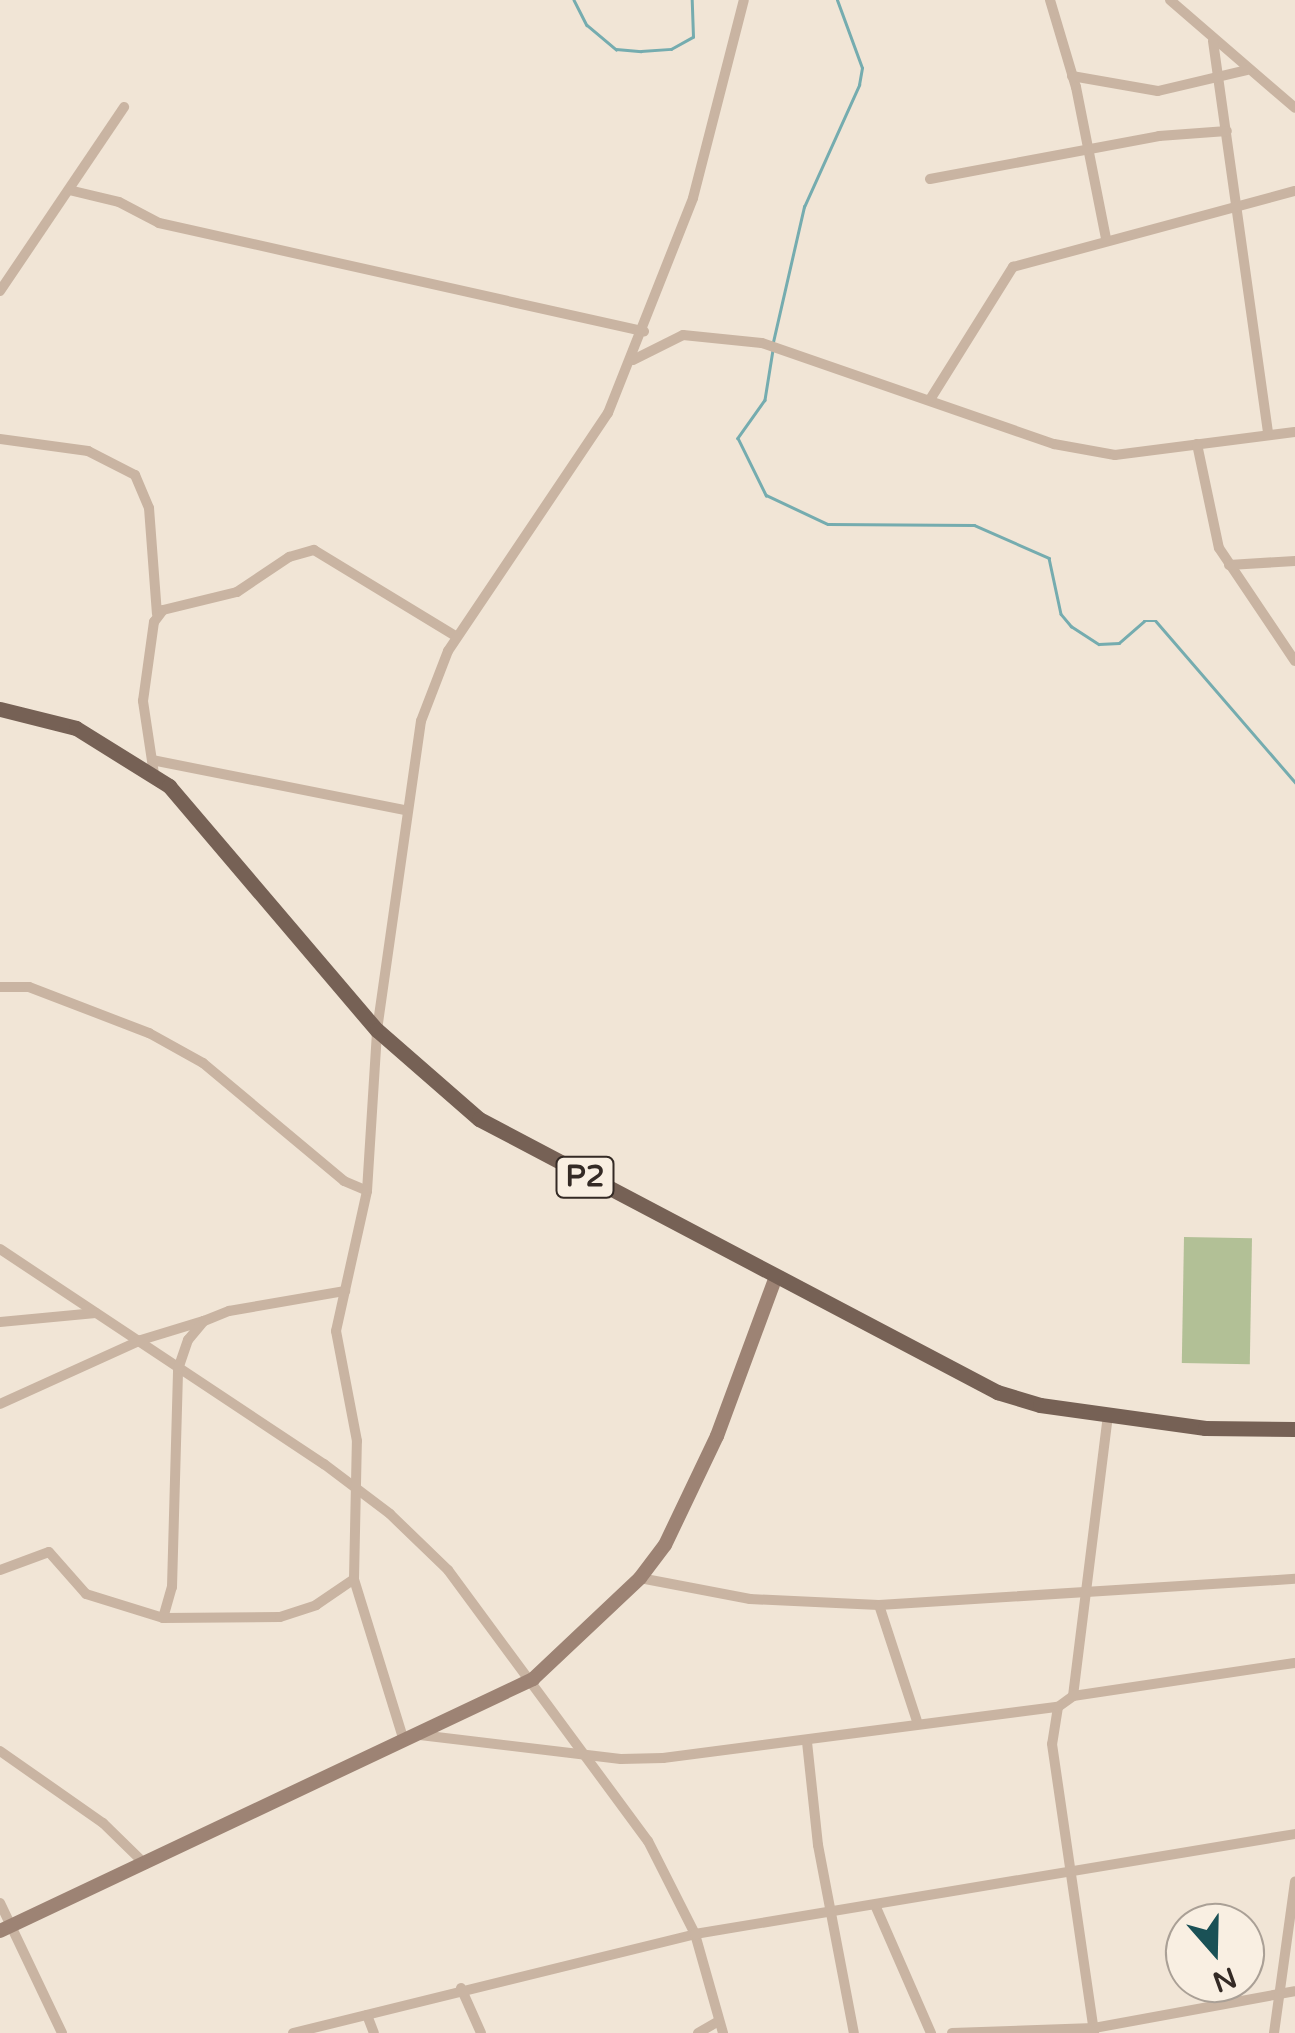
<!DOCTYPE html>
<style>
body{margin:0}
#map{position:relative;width:1295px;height:2033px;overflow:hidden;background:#f1e5d6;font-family:"Varela Round",sans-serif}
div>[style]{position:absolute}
.green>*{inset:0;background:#b2c096;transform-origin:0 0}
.stream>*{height:2.5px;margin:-1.25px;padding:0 1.25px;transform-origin:1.25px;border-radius:1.25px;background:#75acaf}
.street>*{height:10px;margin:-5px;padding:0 5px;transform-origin:5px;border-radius:5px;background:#c9b4a2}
.secondary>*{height:14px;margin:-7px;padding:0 7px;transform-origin:7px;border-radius:7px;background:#9d8374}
.primary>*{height:15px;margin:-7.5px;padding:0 7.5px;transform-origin:7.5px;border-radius:7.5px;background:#766155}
span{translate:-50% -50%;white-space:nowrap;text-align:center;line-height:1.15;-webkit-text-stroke:8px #f9efe2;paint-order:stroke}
.shield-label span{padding:2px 8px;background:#f9efe2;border:2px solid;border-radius:8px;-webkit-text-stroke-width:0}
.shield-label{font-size:30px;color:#342a25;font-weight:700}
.north{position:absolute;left:1165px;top:1903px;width:100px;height:100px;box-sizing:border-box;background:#f9efe2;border:2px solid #aaa096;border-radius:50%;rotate:160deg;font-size:28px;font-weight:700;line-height:40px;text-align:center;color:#342a25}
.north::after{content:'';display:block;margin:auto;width:35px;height:45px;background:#1a5156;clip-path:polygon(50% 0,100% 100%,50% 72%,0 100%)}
</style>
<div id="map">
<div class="green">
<div style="left:1184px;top:1237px;width:68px;height:126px;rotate:1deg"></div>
</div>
<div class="stream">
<div style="left:574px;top:0;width:28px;rotate:63deg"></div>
<div style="left:587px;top:25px;width:38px;rotate:40deg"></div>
<div style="left:616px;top:49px;width:25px;rotate:5deg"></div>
<div style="left:641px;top:51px;width:30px;rotate:-4deg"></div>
<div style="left:671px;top:49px;width:25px;rotate:-29deg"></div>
<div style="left:693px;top:37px;width:37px;rotate:-92deg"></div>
<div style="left:773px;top:342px;width:139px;rotate:-77.1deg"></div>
<div style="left:804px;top:207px;width:134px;rotate:-65.7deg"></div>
<div style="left:859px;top:85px;width:17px;rotate:-80deg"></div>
<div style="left:862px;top:68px;width:72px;rotate:-110.2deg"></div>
<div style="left:773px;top:350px;width:51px;rotate:99.1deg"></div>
<div style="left:765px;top:400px;width:47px;rotate:125.4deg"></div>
<div style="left:738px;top:438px;width:64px;rotate:63.8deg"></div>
<div style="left:766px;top:495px;width:68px;rotate:25.1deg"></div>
<div style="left:828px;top:524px;width:146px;rotate:0.4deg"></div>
<div style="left:974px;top:525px;width:82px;rotate:23.7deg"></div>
<div style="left:1049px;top:558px;width:57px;rotate:77.9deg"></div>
<div style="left:1061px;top:614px;width:16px;rotate:50deg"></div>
<div style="left:1071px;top:626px;width:33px;rotate:33deg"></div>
<div style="left:1099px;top:644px;width:20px;rotate:-3deg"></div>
<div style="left:1119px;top:643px;width:33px;rotate:-41deg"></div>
<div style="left:1144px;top:621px;width:12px"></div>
<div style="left:1156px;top:621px;width:213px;rotate:49.2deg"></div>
</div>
<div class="street">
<div style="left:1050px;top:0;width:91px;rotate:73.4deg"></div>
<div style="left:1076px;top:87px;width:155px;rotate:78.8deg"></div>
<div style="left:1170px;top:0;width:165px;rotate:40.8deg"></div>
<div style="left:1213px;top:41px;width:397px;rotate:82deg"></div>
<div style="left:1072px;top:76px;width:87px;rotate:9.9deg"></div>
<div style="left:1158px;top:91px;width:91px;rotate:-13.3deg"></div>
<div style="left:930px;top:179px;width:233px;rotate:-10.6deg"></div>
<div style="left:1159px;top:136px;width:68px;rotate:-4.2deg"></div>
<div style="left:69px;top:190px;width:51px;rotate:13.5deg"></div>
<div style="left:119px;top:202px;width:45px;rotate:27.7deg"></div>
<div style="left:159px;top:223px;width:497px;rotate:12.6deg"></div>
<div style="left:0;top:291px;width:222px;rotate:-56deg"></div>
<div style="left:633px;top:360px;width:56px;rotate:-26.6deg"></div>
<div style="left:683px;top:335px;width:79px;rotate:5.8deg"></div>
<div style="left:762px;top:343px;width:309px;rotate:19.1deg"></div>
<div style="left:1054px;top:444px;width:62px;rotate:10.2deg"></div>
<div style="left:1115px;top:455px;width:181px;rotate:-7.3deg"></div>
<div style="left:931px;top:398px;width:155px;rotate:-58deg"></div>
<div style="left:1013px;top:267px;width:292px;rotate:-15.1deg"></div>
<div style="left:0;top:439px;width:89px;rotate:7.8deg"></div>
<div style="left:88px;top:451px;width:53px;rotate:27.1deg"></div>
<div style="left:135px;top:475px;width:36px;rotate:67deg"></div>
<div style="left:149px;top:508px;width:106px;rotate:85.7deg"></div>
<div style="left:1197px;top:444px;width:106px;rotate:78.1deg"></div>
<div style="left:1219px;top:548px;width:136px;rotate:56.1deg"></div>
<div style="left:1229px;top:565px;width:66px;rotate:-3.5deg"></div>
<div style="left:152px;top:760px;width:258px;rotate:11.2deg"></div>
<div style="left:154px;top:774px;width:74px;rotate:-98.6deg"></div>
<div style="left:143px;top:701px;width:80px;rotate:-82.1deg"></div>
<div style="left:154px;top:622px;width:15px;rotate:-53deg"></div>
<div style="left:163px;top:610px;width:76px;rotate:-13.7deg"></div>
<div style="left:237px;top:592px;width:63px;rotate:-33.9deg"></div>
<div style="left:289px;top:557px;width:26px;rotate:-16deg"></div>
<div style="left:314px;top:550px;width:167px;rotate:31.3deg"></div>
<div style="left:0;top:987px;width:29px"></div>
<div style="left:29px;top:987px;width:129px;rotate:21deg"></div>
<div style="left:149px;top:1033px;width:62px;rotate:29.1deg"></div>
<div style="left:203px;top:1063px;width:184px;rotate:39.9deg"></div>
<div style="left:344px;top:1181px;width:25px;rotate:23deg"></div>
<div style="left:0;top:1249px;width:389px;rotate:33.6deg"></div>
<div style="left:324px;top:1464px;width:83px;rotate:37.1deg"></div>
<div style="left:390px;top:1514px;width:81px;rotate:44deg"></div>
<div style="left:448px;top:1570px;width:337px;rotate:53.6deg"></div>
<div style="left:648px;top:1841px;width:104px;rotate:63.2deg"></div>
<div style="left:695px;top:1934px;width:103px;rotate:74.2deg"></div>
<div style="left:0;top:1322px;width:96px;rotate:-5.4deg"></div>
<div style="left:0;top:1404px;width:155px;rotate:-24.4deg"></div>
<div style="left:141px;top:1340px;width:65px;rotate:-17deg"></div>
<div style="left:0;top:1570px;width:52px;rotate:-20.2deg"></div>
<div style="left:49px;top:1552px;width:56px;rotate:48.6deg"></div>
<div style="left:86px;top:1594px;width:81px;rotate:17.3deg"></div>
<div style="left:163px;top:1618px;width:117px;rotate:-0.5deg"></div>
<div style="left:280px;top:1617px;width:38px;rotate:-18deg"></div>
<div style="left:316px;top:1605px;width:46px;rotate:-34.4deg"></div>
<div style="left:640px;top:1578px;width:112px;rotate:10.8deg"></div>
<div style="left:750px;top:1599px;width:129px;rotate:2.7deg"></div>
<div style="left:879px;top:1605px;width:417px;rotate:-3.6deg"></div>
<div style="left:879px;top:1605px;width:125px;rotate:71.9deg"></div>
<div style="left:163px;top:1618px;width:32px;rotate:-74deg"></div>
<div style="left:172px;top:1587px;width:218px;rotate:-88.4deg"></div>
<div style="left:178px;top:1369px;width:31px;rotate:-71deg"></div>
<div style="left:188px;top:1340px;width:25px;rotate:-50deg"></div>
<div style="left:204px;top:1321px;width:27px;rotate:-22deg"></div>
<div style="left:229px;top:1311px;width:118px;rotate:-9.8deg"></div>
<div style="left:1073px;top:1696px;width:285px;rotate:-82.9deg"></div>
<div style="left:1058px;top:1707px;width:37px;rotate:99deg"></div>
<div style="left:1052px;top:1744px;width:291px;rotate:81.7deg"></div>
<div style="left:420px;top:1735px;width:202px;rotate:6.8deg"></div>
<div style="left:621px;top:1759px;width:42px;rotate:-1.4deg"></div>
<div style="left:663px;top:1758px;width:398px;rotate:-7.4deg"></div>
<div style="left:1058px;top:1707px;width:19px;rotate:-36deg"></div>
<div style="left:1073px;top:1696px;width:224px;rotate:-8.5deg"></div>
<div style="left:404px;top:1741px;width:170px;rotate:-107.2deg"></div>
<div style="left:354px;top:1579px;width:138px;rotate:-88.8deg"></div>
<div style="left:357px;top:1441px;width:112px;rotate:-100.8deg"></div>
<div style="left:336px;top:1331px;width:143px;rotate:-77.5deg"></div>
<div style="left:367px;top:1191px;width:161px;rotate:-86.4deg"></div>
<div style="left:377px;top:1030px;width:312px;rotate:-81.9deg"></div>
<div style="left:421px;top:721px;width:75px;rotate:-68.9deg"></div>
<div style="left:448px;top:651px;width:287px;rotate:-56.1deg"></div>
<div style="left:608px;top:413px;width:231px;rotate:-68.4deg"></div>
<div style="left:693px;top:198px;width:204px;rotate:-75.6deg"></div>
<div style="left:807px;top:1742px;width:104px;rotate:83.9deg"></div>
<div style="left:818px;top:1845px;width:191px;rotate:79.2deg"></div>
<div style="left:0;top:1751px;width:126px;rotate:35deg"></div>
<div style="left:103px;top:1823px;width:59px;rotate:44.3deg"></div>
<div style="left:0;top:1903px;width:144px;rotate:64.5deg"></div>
<div style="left:875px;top:1905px;width:140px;rotate:66.4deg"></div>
<div style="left:461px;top:1988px;width:49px;rotate:66deg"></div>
<div style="left:367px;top:2015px;width:19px;rotate:69deg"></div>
<div style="left:293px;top:2033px;width:414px;rotate:-13.8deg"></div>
<div style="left:695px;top:1934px;width:608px;rotate:-9.46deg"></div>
<div style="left:698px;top:2033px;width:22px;rotate:-30deg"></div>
<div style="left:952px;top:2033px;width:142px;rotate:-2deg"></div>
<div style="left:1094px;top:2028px;width:204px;rotate:-10.4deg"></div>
<div style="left:1274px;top:2033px;width:153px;rotate:-82.1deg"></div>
</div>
<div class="secondary">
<div style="left:0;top:1931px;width:590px;rotate:-25.3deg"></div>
<div style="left:533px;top:1679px;width:147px;rotate:-43.3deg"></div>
<div style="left:640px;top:1578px;width:41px;rotate:-52.9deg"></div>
<div style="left:665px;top:1545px;width:121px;rotate:-64.5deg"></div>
<div style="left:717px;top:1436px;width:167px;rotate:-69.7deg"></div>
</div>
<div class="primary">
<div style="left:0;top:709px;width:78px;rotate:14deg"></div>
<div style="left:76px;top:728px;width:110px;rotate:31.9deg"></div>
<div style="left:169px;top:786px;width:321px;rotate:49.6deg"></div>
<div style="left:377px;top:1030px;width:135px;rotate:41.1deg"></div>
<div style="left:479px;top:1119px;width:586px;rotate:27.79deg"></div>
<div style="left:997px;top:1392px;width:45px;rotate:16.8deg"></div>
<div style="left:1040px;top:1405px;width:167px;rotate:7.9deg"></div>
<div style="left:1205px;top:1428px;width:90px;rotate:0.6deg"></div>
</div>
<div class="shield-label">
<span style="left:585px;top:1177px">P2</span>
</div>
<div class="north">N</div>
</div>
